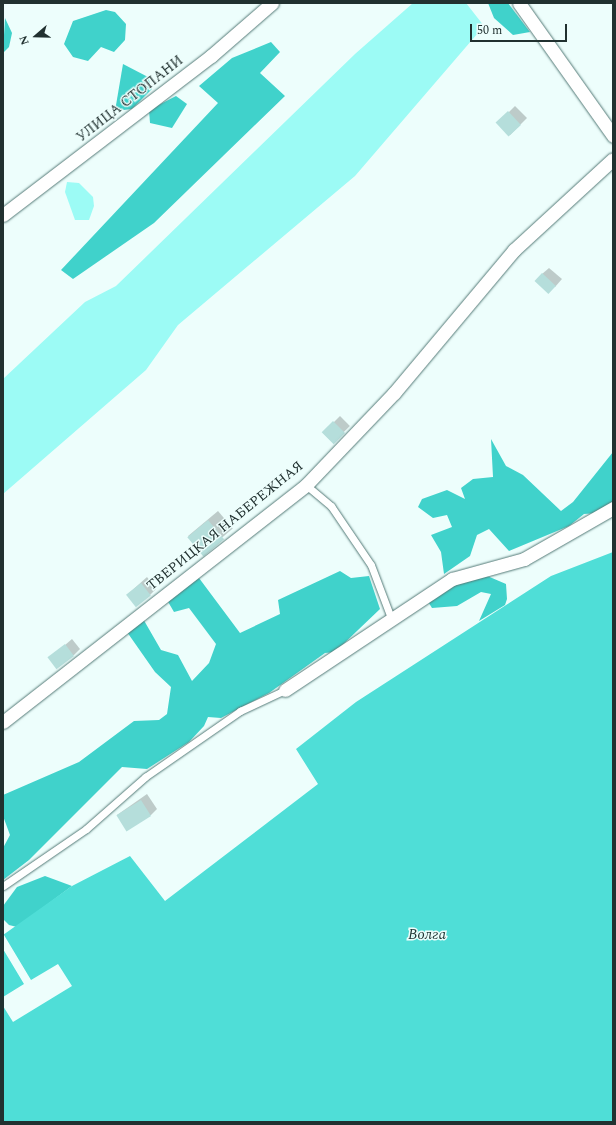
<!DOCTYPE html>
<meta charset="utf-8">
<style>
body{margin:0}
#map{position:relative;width:616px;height:1125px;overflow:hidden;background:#edfefc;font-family:Spectral,serif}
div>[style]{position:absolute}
.green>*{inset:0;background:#9cfbf5}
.forest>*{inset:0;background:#40d2cb}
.water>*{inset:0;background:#4fded7}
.pier>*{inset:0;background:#edfefc}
.shadow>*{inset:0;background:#0003;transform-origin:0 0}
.building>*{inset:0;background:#b5dedb;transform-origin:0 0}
.roads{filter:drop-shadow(0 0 1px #547a77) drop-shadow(0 0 1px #547a77)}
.service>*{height:7px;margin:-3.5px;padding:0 3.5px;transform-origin:3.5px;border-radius:3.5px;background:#fff}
.minor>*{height:13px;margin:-6.5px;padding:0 6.5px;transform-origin:6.5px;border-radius:6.5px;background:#fff}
span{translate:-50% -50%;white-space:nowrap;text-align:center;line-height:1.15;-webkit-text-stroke:3px #edfefc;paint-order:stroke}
.street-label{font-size:14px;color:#213130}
.water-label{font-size:15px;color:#213937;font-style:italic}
.frame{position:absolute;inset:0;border:4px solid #213130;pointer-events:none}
.north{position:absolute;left:16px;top:16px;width:40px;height:40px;-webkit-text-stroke:3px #edfefc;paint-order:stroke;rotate:250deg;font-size:11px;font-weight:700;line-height:16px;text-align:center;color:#213130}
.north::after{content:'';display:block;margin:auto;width:14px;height:18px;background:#213130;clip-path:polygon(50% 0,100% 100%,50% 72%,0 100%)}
.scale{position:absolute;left:470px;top:24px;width:97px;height:18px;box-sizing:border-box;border:2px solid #213130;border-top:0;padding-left:5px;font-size:12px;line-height:14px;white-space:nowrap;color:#213130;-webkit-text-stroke:3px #edfefc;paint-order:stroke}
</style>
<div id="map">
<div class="green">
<div style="clip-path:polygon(413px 3px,466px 3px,484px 26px,355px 176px,178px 325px,146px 370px,3px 494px,3px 379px,85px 302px,116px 286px,355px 54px)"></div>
<div style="clip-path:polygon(67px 182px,79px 183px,93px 197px,94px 206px,89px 220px,75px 220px,65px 192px)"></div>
</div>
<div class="forest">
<div style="clip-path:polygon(488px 3px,508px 3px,530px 32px,513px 35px,494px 18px)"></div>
<div style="clip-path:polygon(106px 10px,115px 12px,126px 24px,125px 40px,114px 52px,101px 47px,88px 61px,73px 57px,64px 44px,73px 21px)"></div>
<div style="clip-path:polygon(5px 18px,12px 33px,9px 47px,3px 53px)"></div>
<div style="clip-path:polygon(271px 42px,280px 52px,260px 73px,285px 96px,154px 223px,73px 279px,61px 270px,218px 103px,199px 86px,232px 58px)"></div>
<div style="clip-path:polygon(123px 64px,148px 77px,152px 89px,132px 109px,115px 111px)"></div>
<div style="clip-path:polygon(176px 96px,187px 104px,172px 128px,150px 123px,149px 110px)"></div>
<div style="clip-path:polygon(491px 439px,506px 466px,523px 475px,561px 511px,573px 502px,613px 452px,613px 502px,598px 513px,584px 514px,569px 526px,509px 551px,489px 529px,477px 535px,470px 556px,444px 574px,441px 552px,431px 535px,452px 527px,447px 515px,433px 518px,418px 507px,422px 499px,447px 490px,465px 499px,461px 488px,473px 479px,493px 477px)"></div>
<div style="clip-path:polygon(340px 571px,351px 578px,369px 576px,380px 609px,335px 652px,325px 653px,269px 693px,221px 718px,208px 717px,204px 726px,189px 742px,147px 769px,122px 767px,29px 860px,3px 880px,3px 848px,10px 835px,3px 816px,3px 795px,79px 762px,134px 721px,159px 720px,167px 714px,171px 687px,155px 672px,127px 632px,142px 617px,161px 650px,178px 655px,192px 681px,209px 663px,216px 644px,189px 608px,174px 612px,167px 600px,199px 578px,240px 633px,280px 614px,278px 600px)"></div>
<div style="clip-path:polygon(485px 575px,506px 584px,507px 599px,505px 605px,479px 621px,491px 594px,481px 592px,457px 606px,432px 608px,427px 600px,465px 580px)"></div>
<div style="clip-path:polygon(45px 876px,72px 886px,17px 927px,9px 925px,3px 919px,3px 906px,17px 887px)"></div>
</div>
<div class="water">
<div style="clip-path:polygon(613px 552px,613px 1122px,3px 1122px,3px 935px,72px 886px,130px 856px,165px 901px,318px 784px,296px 749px,356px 702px,551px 576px)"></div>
</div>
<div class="pier">
<div style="clip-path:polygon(4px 935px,31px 980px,58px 964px,72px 986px,13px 1022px,3px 1006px,3px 997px,24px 984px,3px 949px)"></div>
</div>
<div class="shadow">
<div style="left:515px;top:106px;width:17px;height:24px;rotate:45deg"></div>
<div style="clip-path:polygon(549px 268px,562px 279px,555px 287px,542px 274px)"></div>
<div style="left:340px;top:416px;width:14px;height:24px;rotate:45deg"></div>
<div style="left:218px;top:511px;width:23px;height:39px;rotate:50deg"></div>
<div style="clip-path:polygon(147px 577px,156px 589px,150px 595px,128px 594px)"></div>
<div style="clip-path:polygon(72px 639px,80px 649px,74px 655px,50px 658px)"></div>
<div style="clip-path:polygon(147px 794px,157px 809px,151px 815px,117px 815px)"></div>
</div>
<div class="building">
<div style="left:508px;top:111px;width:19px;height:17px;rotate:47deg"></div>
<div style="left:542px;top:273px;width:19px;height:11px;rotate:43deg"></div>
<div style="left:333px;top:421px;width:17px;height:16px;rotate:45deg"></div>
<div style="left:208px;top:520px;width:25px;height:27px;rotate:50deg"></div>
<div style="left:141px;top:583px;width:16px;height:19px;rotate:52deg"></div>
<div style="left:65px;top:644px;width:15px;height:22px;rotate:53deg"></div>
<div style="left:141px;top:800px;width:19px;height:29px;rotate:58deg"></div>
</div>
<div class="roads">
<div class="service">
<div style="left:306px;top:485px;width:33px;rotate:40deg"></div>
<div style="left:331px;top:506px;width:71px;rotate:55.9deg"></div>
<div style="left:371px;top:565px;width:57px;rotate:69.3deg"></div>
<div style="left:3px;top:886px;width:101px;rotate:-34.5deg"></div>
<div style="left:86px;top:829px;width:79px;rotate:-41.4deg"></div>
<div style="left:145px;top:777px;width:116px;rotate:-34.8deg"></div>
<div style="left:240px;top:711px;width:50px;rotate:-25deg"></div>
</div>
<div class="minor">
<div style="left:519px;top:3px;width:163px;rotate:54.7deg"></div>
<div style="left:3px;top:215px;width:262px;rotate:-37.4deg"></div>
<div style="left:211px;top:56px;width:81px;rotate:-41deg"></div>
<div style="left:285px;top:690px;width:201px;rotate:-33.6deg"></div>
<div style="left:452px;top:579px;width:75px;rotate:-15.5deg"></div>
<div style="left:524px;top:559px;width:103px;rotate:-29.8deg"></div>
<div style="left:3px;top:722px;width:385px;rotate:-38deg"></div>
<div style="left:306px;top:485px;width:127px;rotate:-46.3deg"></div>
<div style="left:394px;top:393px;width:187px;rotate:-50deg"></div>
<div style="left:514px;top:250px;width:134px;rotate:-42.6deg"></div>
</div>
</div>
<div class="street-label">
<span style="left:130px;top:99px;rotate:-38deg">УЛИЦА СТОПАНИ</span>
<span style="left:225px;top:526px;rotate:-39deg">ТВЕРИЦКАЯ НАБЕРЕЖНАЯ</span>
</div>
<div class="water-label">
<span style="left:427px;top:935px">Волга</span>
</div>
<div class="frame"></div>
<div class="north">N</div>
<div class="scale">50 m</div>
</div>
